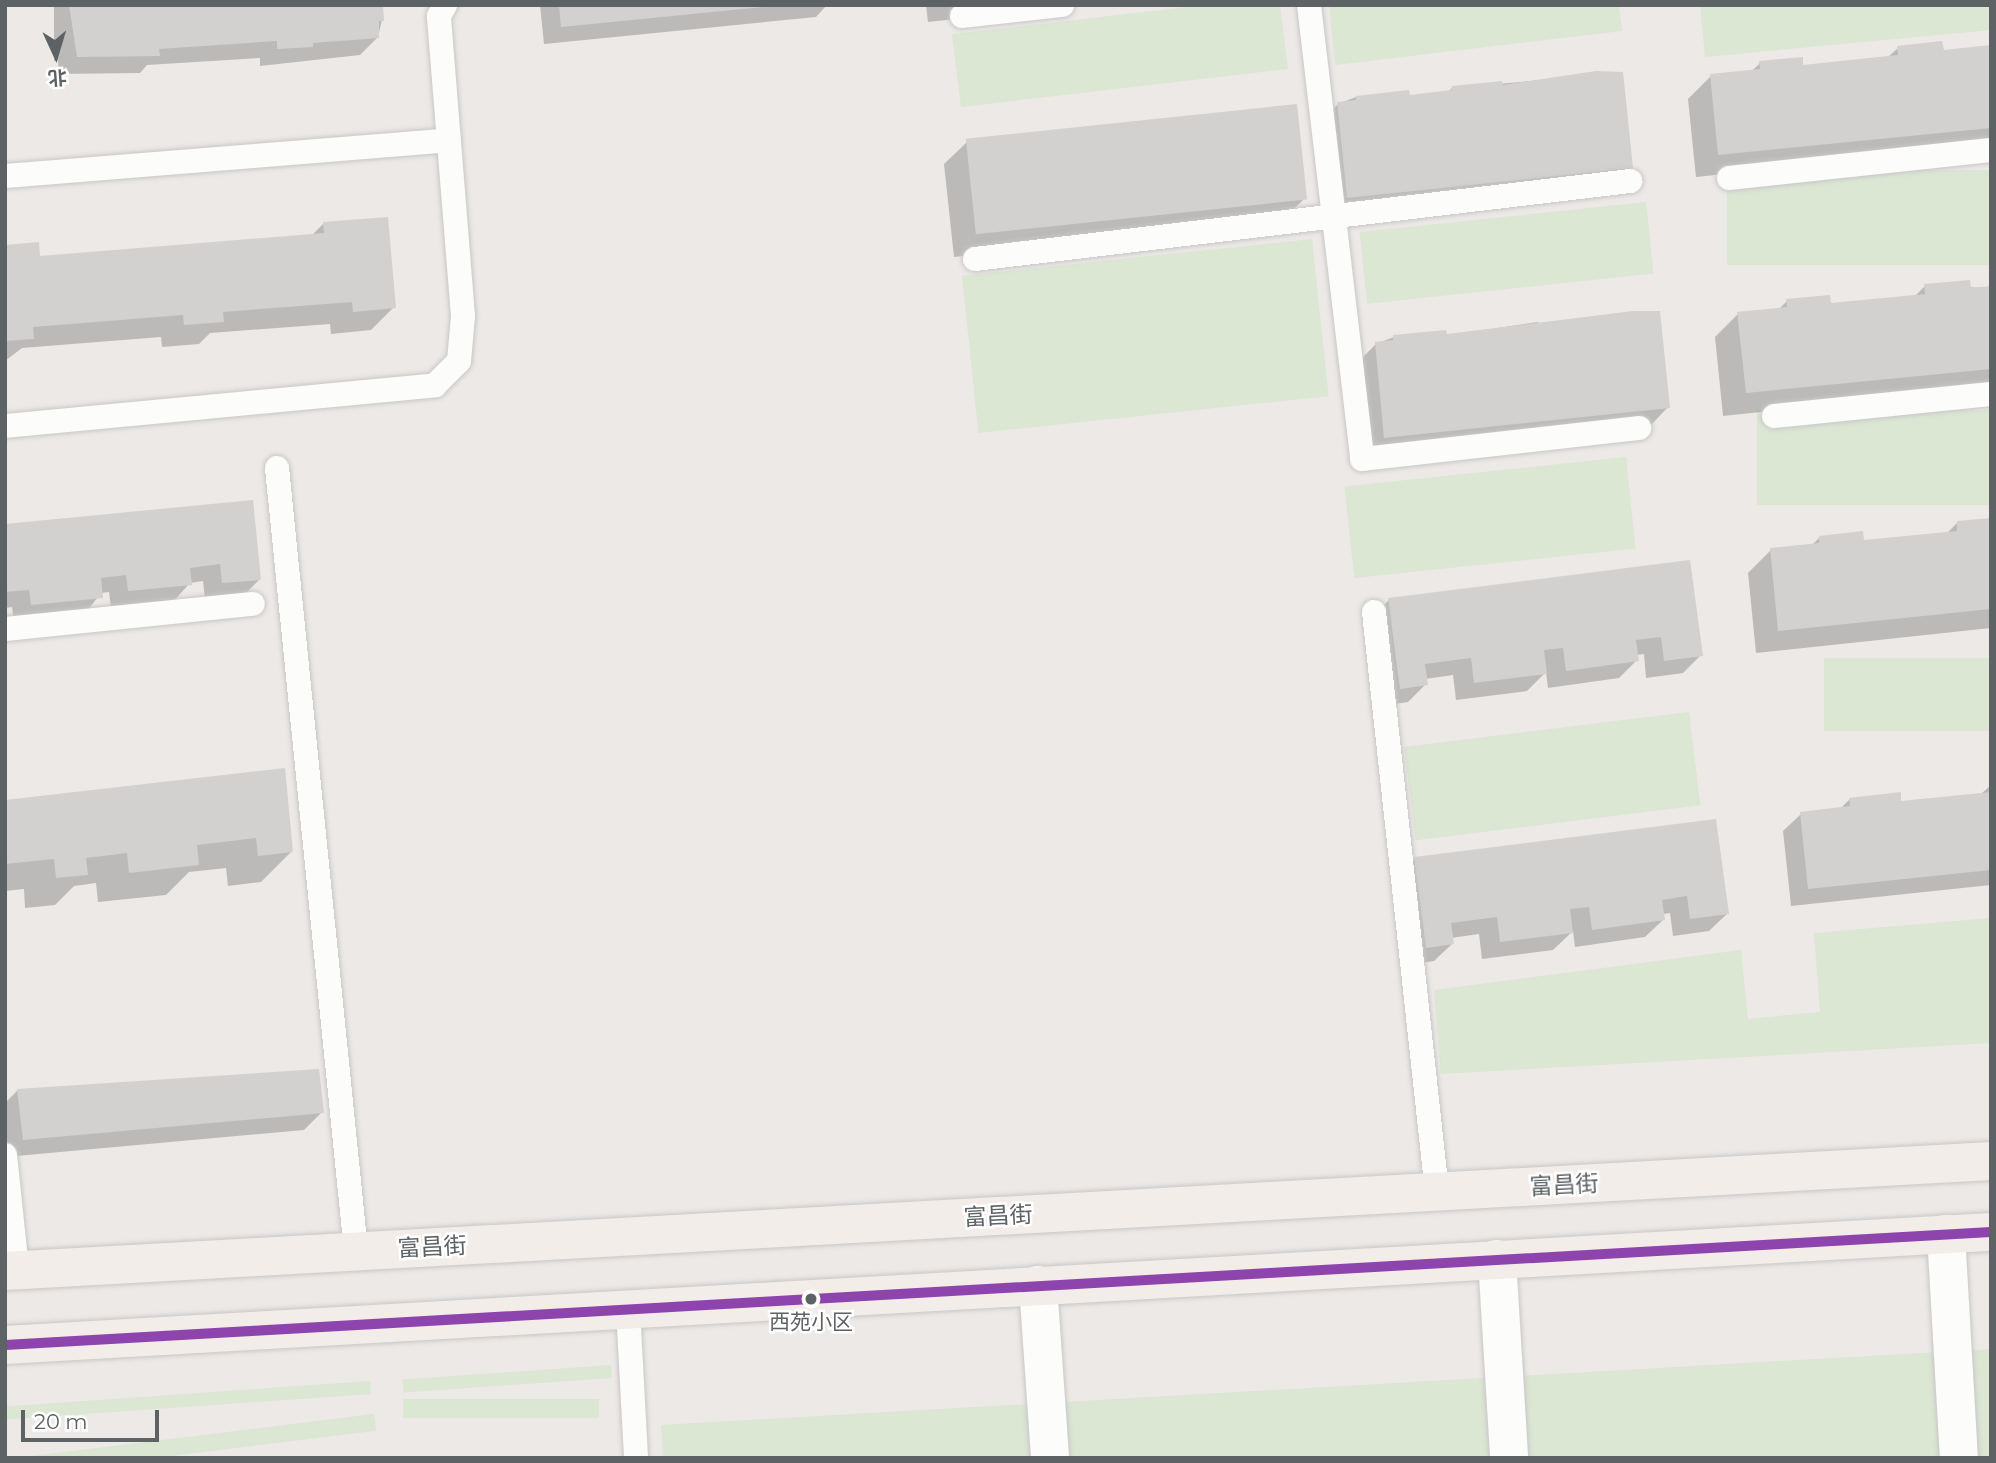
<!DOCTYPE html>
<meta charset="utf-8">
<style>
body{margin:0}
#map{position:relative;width:1996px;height:1463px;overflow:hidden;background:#ece9e7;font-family:Montserrat,"Noto Sans SC",sans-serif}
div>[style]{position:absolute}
.green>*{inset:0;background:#dbe6d3;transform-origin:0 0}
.shadow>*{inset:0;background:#0003}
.building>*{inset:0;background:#d3d0d0;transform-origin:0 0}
.roads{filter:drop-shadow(0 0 2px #c8c7c7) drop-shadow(0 0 2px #c8c7c7)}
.lane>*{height:24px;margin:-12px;padding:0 12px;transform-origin:12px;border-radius:12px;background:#fcfcfb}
.street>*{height:38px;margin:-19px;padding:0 19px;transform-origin:19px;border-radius:19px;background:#fcfcfb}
.primary>*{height:38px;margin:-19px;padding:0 19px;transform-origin:19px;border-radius:19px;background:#f2ede8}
.bus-1>*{height:10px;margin:-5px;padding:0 5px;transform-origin:5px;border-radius:5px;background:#8e44ad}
.dots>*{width:19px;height:19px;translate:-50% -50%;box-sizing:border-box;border:4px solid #fff;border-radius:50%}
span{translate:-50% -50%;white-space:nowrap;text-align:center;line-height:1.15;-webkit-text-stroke:5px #fff;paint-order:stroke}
.bus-label{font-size:21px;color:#5d6264}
.street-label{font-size:23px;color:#5d6264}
.frame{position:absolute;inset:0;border:7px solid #5d6264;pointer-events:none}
.north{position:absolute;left:21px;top:21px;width:70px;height:70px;-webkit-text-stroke:5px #fff;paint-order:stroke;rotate:176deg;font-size:19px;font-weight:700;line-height:28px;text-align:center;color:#5d6264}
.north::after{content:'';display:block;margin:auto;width:24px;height:32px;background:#5d6264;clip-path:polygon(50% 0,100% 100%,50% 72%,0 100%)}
.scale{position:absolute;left:21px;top:1410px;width:138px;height:32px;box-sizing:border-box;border:4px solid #5d6264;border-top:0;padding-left:9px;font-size:21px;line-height:24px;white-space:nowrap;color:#5d6264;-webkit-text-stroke:5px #fff;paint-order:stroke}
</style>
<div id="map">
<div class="green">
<div style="clip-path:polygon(1205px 5px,1280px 5px,1288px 69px,961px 107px,952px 34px)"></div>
<div style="clip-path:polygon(1329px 5px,1619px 5px,1622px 31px,1335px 65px)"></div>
<div style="clip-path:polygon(1700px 5px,1991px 5px,1991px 30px,1705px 57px)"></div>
<div style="left:1991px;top:170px;width:95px;height:264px;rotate:90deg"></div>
<div style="left:1646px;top:202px;width:72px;height:288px;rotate:84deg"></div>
<div style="left:1312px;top:239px;width:158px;height:352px;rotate:84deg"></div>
<div style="left:1991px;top:410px;width:95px;height:234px;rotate:90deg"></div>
<div style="left:1626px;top:457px;width:92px;height:283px;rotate:84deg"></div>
<div style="left:1991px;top:658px;width:73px;height:167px;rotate:90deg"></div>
<div style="left:1689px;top:712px;width:94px;height:287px;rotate:83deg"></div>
<div style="clip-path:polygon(1991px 918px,1991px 1043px,1441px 1074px,1434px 990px,1741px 950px,1748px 1019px,1820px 1012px,1814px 933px)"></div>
<div style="clip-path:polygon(1991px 1349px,1991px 1458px,663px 1458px,661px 1425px)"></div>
<div style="left:611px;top:1365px;width:13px;height:209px;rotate:86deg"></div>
<div style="left:370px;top:1381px;width:13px;height:366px;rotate:86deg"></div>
<div style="left:599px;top:1399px;width:19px;height:196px;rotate:90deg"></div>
<div style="left:374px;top:1414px;width:17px;height:370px;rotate:83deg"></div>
</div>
<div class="shadow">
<div style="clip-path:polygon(54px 5px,381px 5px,382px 20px,378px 37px,360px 55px,260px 66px,260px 58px,147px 65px,140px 73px,59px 74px,58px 61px,54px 61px)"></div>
<div style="clip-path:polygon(540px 5px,827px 5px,816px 17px,544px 44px)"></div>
<div style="clip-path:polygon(926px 5px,1089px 5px,928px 22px)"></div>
<div style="clip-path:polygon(1991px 47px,1991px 147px,1696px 177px,1688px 99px,1711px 76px,1751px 72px,1760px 63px,1802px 67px,1887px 58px,1898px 48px,1942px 52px)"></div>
<div style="clip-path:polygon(1621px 73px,1631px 167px,1613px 185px,1329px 215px,1320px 122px,1338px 104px,1356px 97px,1408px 97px,1447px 93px,1452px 88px)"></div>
<div style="clip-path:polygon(967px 142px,1305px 198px,1282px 221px,954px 257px,944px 164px)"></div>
<div style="clip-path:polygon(323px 224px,394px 307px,371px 330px,331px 334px,330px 324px,210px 333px,199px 344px,162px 347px,161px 337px,22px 348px,5px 361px,5px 246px,38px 257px,312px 235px)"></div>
<div style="clip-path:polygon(1925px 286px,1991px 288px,1991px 388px,1723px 416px,1715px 337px,1738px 314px,1778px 310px,1787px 301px,1830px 305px,1915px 296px)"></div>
<div style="clip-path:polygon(1538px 322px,1539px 326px,1668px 407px,1651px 425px,1367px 455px,1358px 362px,1376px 344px,1394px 337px,1445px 336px)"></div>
<div style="clip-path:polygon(252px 502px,260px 579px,242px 597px,205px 600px,203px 581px,190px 583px,172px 603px,111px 608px,109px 592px,101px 593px,84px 615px,14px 622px,12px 607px,5px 608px,5px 526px)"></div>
<div style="clip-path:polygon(1991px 520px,1991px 628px,1756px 653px,1748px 573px,1771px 550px,1811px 546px,1820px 537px,1862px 542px,1946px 534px,1958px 522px)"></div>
<div style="clip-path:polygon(1689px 562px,1701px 655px,1683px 673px,1646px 678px,1644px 654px,1636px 655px,1637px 660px,1619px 678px,1548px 688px,1546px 672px,1527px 691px,1456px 700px,1453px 675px,1425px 679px,1426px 684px,1408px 702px,1382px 706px,1371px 618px,1389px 600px)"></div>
<div style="clip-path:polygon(283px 770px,292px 851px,261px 882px,228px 886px,226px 868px,189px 872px,166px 895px,98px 902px,96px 883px,74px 886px,55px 905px,25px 908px,24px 889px,5px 891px,5px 801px)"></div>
<div style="clip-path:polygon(1991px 785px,1991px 885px,1791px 906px,1783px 831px,1801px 814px,1840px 809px,1850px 799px,1900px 803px,1981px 794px)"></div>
<div style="clip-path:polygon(1715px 821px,1727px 914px,1709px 931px,1673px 936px,1670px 913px,1663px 914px,1663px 920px,1645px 937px,1575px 947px,1573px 931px,1553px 950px,1482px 959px,1479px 934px,1451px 938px,1452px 944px,1434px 961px,1408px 965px,1397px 877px,1415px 859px)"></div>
<div style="clip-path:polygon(18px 1090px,322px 1112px,304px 1130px,5px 1157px,5px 1103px)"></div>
</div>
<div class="building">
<div style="clip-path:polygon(69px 5px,383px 5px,384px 21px,379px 21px,379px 38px,313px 43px,313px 47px,277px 49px,277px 41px,159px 49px,160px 56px,77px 57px)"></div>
<div style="clip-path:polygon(559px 5px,763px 5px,763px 7px,561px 27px)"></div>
<div style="clip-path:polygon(1942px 41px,1944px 50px,1991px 45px,1991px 128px,1718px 155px,1710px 74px,1760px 69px,1759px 61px,1803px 57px,1803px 65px,1898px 55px,1897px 46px)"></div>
<div style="clip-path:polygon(1596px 71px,1623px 72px,1633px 168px,1347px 198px,1337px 102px,1356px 100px,1356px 96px,1409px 90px,1410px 95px,1452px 90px,1452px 86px,1502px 81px,1503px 85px)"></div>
<div style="left:1297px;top:104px;width:96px;height:333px;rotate:84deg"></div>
<div style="clip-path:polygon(388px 217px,396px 308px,353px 312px,352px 302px,223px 312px,224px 322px,184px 325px,183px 315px,33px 327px,34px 339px,5px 341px,5px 245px,39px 242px,40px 256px,324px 233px,323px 222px)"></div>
<div style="clip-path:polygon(1970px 280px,1971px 288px,1991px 286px,1991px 369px,1746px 393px,1737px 312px,1787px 307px,1786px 299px,1830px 295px,1831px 303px,1925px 294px,1924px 284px)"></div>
<div style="clip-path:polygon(1633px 311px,1660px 311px,1670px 408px,1384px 438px,1375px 342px,1393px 340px,1393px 335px,1446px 330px,1447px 334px)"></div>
<div style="clip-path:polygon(253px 500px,261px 580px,222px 583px,220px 564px,190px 568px,192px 585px,128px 591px,126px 575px,101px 578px,103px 598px,31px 605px,29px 590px,5px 592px,5px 524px)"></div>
<div style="clip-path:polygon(1991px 518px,1991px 609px,1778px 631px,1770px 548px,1819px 543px,1819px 536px,1863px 531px,1864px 540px,1957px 531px,1957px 521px)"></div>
<div style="clip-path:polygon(1690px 560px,1703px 656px,1664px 661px,1661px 637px,1636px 640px,1639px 661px,1566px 671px,1563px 648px,1544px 650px,1547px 674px,1474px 683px,1471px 658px,1425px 664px,1428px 685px,1400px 689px,1388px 598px)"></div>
<div style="clip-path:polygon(285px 768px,293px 852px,258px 856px,256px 838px,197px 845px,199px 865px,129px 873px,127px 853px,86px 858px,88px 875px,56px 878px,54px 859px,5px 864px,5px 800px)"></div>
<div style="clip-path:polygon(1901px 792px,1901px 801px,1991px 792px,1991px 870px,1808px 889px,1800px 812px,1850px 806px,1849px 798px)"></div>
<div style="clip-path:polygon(1716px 819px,1729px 914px,1690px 919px,1687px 896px,1662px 900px,1665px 920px,1592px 930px,1589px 907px,1570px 909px,1573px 933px,1500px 942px,1497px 917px,1451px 923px,1454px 944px,1426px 948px,1414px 857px)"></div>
<div style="clip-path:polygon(319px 1069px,324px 1113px,23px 1140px,17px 1089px)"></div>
</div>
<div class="roads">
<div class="lane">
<div style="left:1309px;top:5px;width:457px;rotate:83.3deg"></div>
<div style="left:1362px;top:459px;width:279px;rotate:-6.4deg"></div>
<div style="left:962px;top:16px;width:101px;rotate:-6.3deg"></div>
<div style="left:5px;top:176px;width:445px;rotate:-4.6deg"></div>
<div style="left:1729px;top:178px;width:263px;rotate:-6.1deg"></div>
<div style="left:975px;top:259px;width:660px;rotate:-6.79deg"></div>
<div style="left:1774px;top:416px;width:218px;rotate:-5.8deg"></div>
<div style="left:5px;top:426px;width:432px;rotate:-5.4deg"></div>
<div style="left:435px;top:385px;width:34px;rotate:-45deg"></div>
<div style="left:459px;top:361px;width:45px;rotate:-84.9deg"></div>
<div style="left:463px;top:316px;width:301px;rotate:-94.6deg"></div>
<div style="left:439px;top:16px;width:13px;rotate:-61deg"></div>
<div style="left:277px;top:468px;width:787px;rotate:84.24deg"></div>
<div style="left:1374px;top:612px;width:583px;rotate:83.8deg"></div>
<div style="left:5px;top:629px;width:249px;rotate:-5.8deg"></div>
<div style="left:5px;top:1155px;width:116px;rotate:84deg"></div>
<div style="left:628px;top:1309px;width:149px;rotate:86.9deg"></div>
</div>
<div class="street">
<div style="left:1946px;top:1234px;width:224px;rotate:86.7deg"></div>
<div style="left:1497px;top:1259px;width:199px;rotate:86.5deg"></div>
<div style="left:1038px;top:1285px;width:173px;rotate:86deg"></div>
</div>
<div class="primary">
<div style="left:5px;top:1271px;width:1989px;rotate:-3.17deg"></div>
<div style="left:5px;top:1345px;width:1989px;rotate:-3.26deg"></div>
</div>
</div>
<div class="bus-1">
<div style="left:5px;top:1345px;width:1989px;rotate:-3.26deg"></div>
</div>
<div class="dots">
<div style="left:811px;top:1299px;background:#5d6264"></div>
</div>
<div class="bus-label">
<span style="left:811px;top:1322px">西苑小区</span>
</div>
<div class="street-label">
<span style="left:1564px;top:1185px;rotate:-3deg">富昌街</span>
<span style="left:998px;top:1216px;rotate:-3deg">富昌街</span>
<span style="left:432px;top:1247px;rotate:-3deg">富昌街</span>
</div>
<div class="frame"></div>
<div class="north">北</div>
<div class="scale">20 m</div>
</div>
